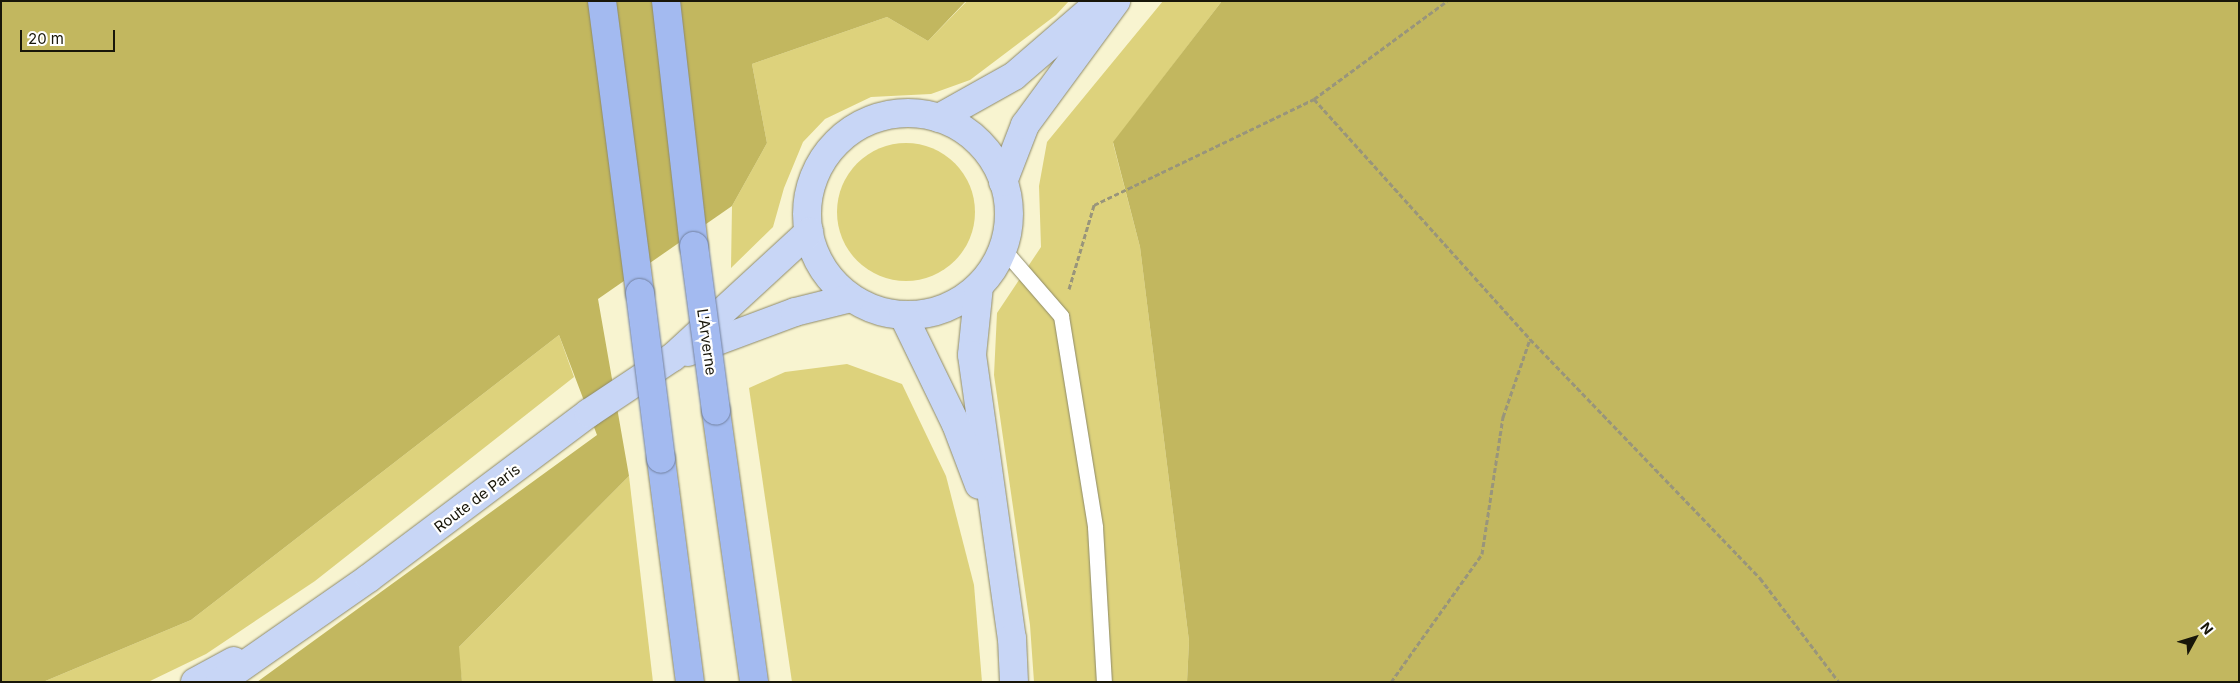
<!DOCTYPE html>
<style>
body{margin:0}
#map{position:relative;width:2240px;height:683px;overflow:hidden;background:#f8f4d0;font-family:Inter,sans-serif}
div>[style]{position:absolute}
.green>*{inset:0;background:#ddd27c}
.round{border-radius:50%}
.forest>*{inset:0;background:#c2b75f}
.path>*{height:3px;margin-top:-1.5px;transform-origin:0;background:repeating-linear-gradient(90deg,#99957b 0 5px,transparent 0 7.5px)}
.roads{filter:drop-shadow(0 0 1px #8e8a68) drop-shadow(0 0 1px #8e8a68)}
.lane>*{height:15px;margin:-7.5px;padding:0 7.5px;transform-origin:7.5px;border-radius:7.5px;background:#fff}
.primary>*{height:28px;margin:-14px;padding:0 14px;transform-origin:14px;border-radius:14px;background:#c8d6f6}
.primary>.ring{margin:-14px;padding:0;box-sizing:content-box;background:none;border:28px solid #c8d6f6;border-radius:50%}
.highway>*{height:28px;margin:-14px;padding:0 14px;transform-origin:14px;border-radius:14px;background:#a3baf0}
.bridges{filter:drop-shadow(0 0 1px #72819f) drop-shadow(0 0 1px #72819f)}
.highway-bridge>*{height:28px;margin:-14px;padding:0 14px;transform-origin:14px;border-radius:14px;background:#a3baf0}
span{translate:-50% -50%;white-space:nowrap;text-align:center;line-height:1.15;-webkit-text-stroke:4.5px #fff;paint-order:stroke}
.street-label{font-size:15px;color:#181609}
.frame{position:absolute;inset:0;border:2px solid #181609;pointer-events:none}
.north{position:absolute;left:2170px;top:613px;width:50px;height:50px;-webkit-text-stroke:4px #fff;paint-order:stroke;rotate:51deg;font-size:14px;font-weight:700;line-height:20px;text-align:center;color:#181609}
.north::after{content:'';display:block;margin:auto;width:18px;height:22px;background:#181609;clip-path:polygon(50% 0,100% 100%,50% 72%,0 100%)}
.scale{position:absolute;left:20px;top:30px;width:95px;height:22px;box-sizing:border-box;border:2px solid #181609;border-top:0;padding-left:6px;font-size:15px;line-height:18px;white-space:nowrap;color:#181609;-webkit-text-stroke:4px #fff;paint-order:stroke}
</style>
<div id="map">
<div class="green">
<div style="clip-path:polygon(967px 1px,1069px 1px,1056px 15px,970px 80px,931px 94px,871px 97px,825px 119px,803px 142px,784px 188px,773px 227px,731px 268px,732px 206px,767px 143px,752px 64px,887px 17px,928px 41px)"></div>
<div style="clip-path:polygon(1163px 1px,1222px 1px,1113px 143px,1140px 247px,1189px 641px,1187px 682px,1034px 682px,1030px 625px,994px 375px,997px 313px,1041px 247px,1039px 186px,1047px 142px)"></div>
<div class="round" style="left:837px;top:143px;width:138px;height:138px"></div>
<div style="clip-path:polygon(559px 335px,574px 377px,315px 581px,206px 654px,148px 682px,43px 682px,191px 620px)"></div>
<div style="clip-path:polygon(847px 364px,902px 384px,946px 476px,974px 585px,982px 682px,792px 682px,749px 388px,785px 372px)"></div>
<div style="clip-path:polygon(629px 476px,653px 682px,462px 682px,458px 648px)"></div>
</div>
<div class="forest">
<div style="clip-path:polygon(1px 1px,966px 1px,928px 41px,887px 17px,752px 64px,767px 143px,732px 206px,598px 299px,629px 476px,459px 647px,462px 682px,257px 682px,597px 435px,559px 335px,191px 620px,43px 682px,1px 682px)"></div>
<div style="clip-path:polygon(1222px 1px,2239px 1px,2239px 682px,1187px 682px,1189px 641px,1140px 247px,1113px 142px)"></div>
</div>
<div class="path">
<div style="left:1314px;top:99px;width:323px;rotate:48deg"></div>
<div style="left:1530px;top:339px;width:332px;rotate:46.1deg"></div>
<div style="left:1760px;top:578px;width:131px;rotate:52.8deg"></div>
<div style="left:1069px;top:289px;width:88px;rotate:-73.4deg"></div>
<div style="left:1094px;top:205px;width:244px;rotate:-25.7deg"></div>
<div style="left:1314px;top:99px;width:165px;rotate:-36.4deg"></div>
<div style="left:1391px;top:682px;width:157px;rotate:-54.6deg"></div>
<div style="left:1482px;top:554px;width:139px;rotate:-81.3deg"></div>
<div style="left:1503px;top:417px;width:83px;rotate:-70.9deg"></div>
</div>
<div class="roads">
<div class="lane">
<div style="left:1003px;top:249px;width:89px;rotate:49.1deg"></div>
<div style="left:1061px;top:316px;width:214px;rotate:80.8deg"></div>
<div style="left:1095px;top:527px;width:155px;rotate:86.7deg"></div>
</div>
<div class="primary">
<div class="ring" style="left:807px;top:113px;width:174px;height:174px"></div>
<div style="left:939px;top:118px;width:86px;rotate:-29.2deg"></div>
<div style="left:1014px;top:76px;width:115px;rotate:-40.8deg"></div>
<div style="left:1003px;top:182px;width:61px;rotate:-68.9deg"></div>
<div style="left:1025px;top:125px;width:154px;rotate:-53.7deg"></div>
<div style="left:979px;top:286px;width:69px;rotate:95.8deg"></div>
<div style="left:972px;top:355px;width:286px;rotate:82deg"></div>
<div style="left:1012px;top:638px;width:44px;rotate:87.4deg"></div>
<div style="left:903px;top:315px;width:121px;rotate:64.1deg"></div>
<div style="left:956px;top:424px;width:65px;rotate:69.3deg"></div>
<div style="left:688px;top:352px;width:114px;rotate:-20.5deg"></div>
<div style="left:795px;top:312px;width:58px;rotate:-14deg"></div>
<div style="left:195px;top:682px;width:44px;rotate:-28.3deg"></div>
<div style="left:220px;top:682px;width:182px;rotate:-34.9deg"></div>
<div style="left:369px;top:578px;width:275px;rotate:-36.9deg"></div>
<div style="left:589px;top:413px;width:101px;rotate:-33.7deg"></div>
<div style="left:673px;top:357px;width:185px;rotate:-42.6deg"></div>
</div>
<div class="highway">
<div style="left:602px;top:1px;width:294px;rotate:82.6deg"></div>
<div style="left:666px;top:1px;width:247px;rotate:83.5deg"></div>
<div style="left:716px;top:411px;width:274px;rotate:82deg"></div>
<div style="left:661px;top:459px;width:225px;rotate:82.6deg"></div>
</div>
</div>
<div class="bridges">
<div class="highway-bridge">
<div style="left:694px;top:246px;width:166px;rotate:82.4deg"></div>
<div style="left:640px;top:293px;width:167px;rotate:82.8deg"></div>
</div>
</div>
<div class="street-label">
<span style="left:707px;top:342px;rotate:82deg">L'Arverne</span>
<span style="left:477px;top:498px;rotate:-37deg">Route de Paris</span>
</div>
<div class="frame"></div>
<div class="north">N</div>
<div class="scale">20 m</div>
</div>
